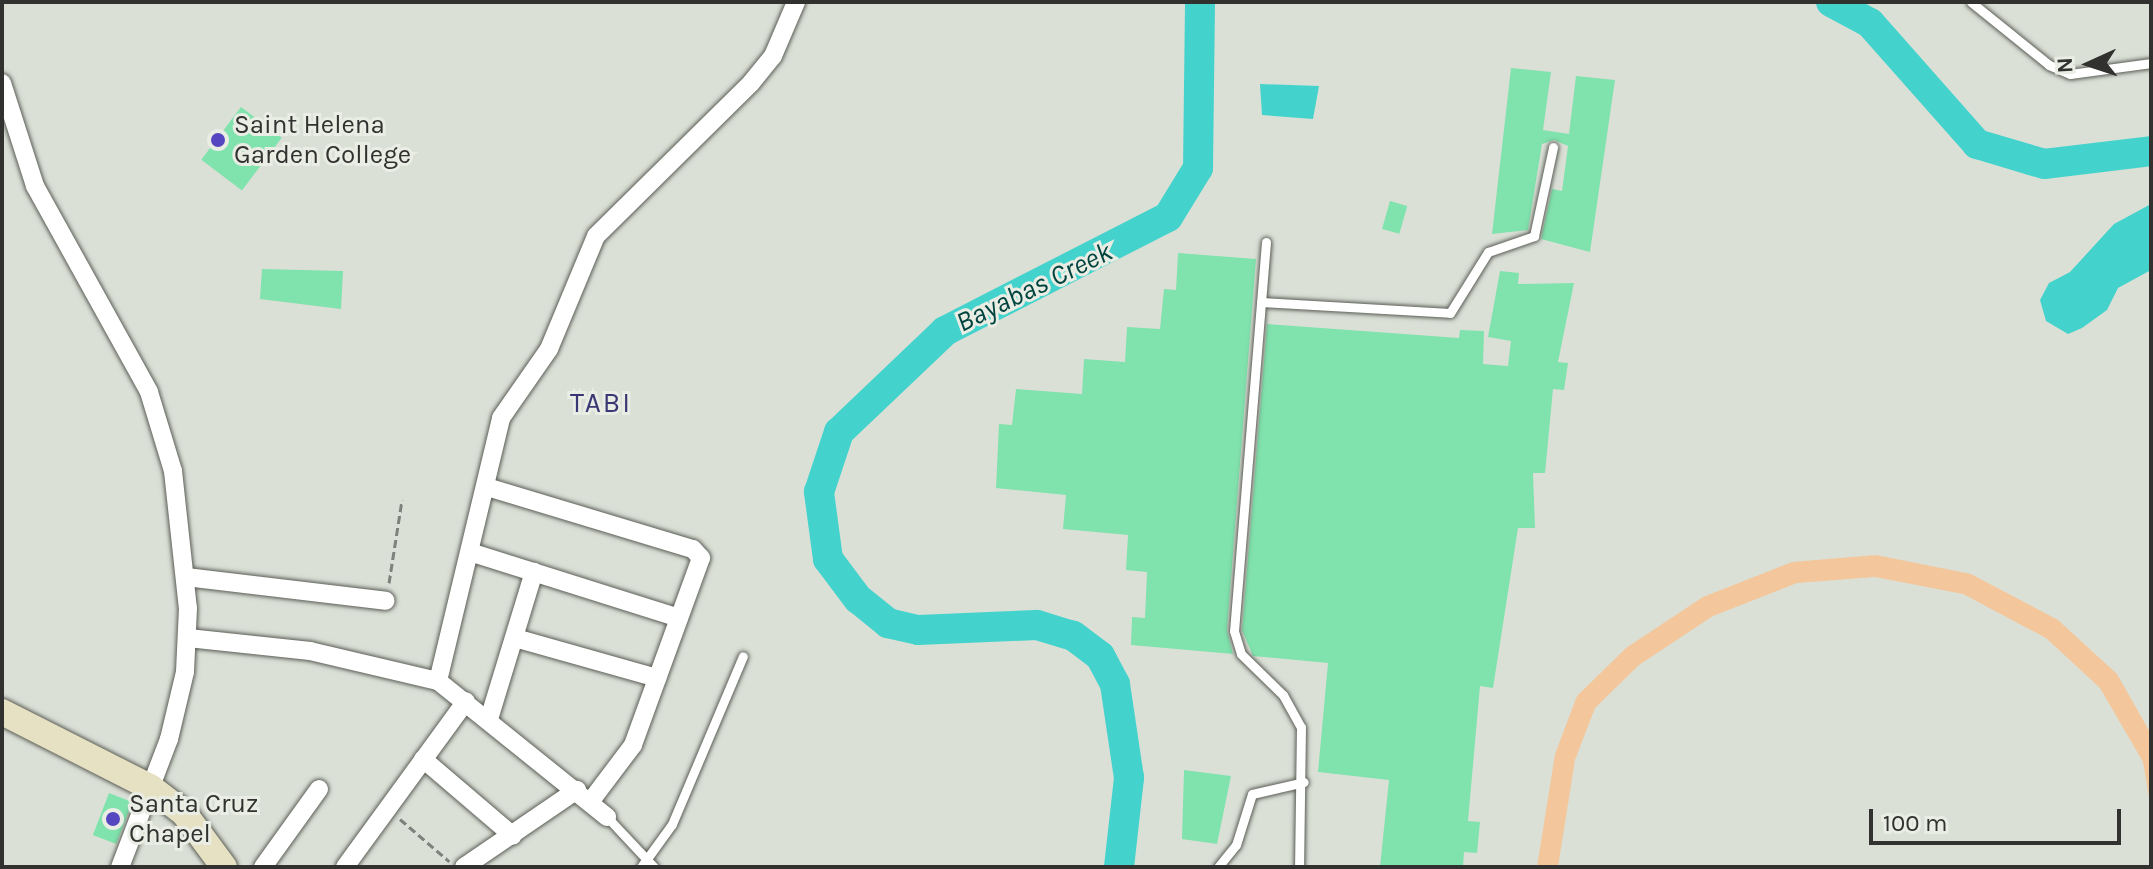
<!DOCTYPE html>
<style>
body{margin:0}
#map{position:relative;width:2153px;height:869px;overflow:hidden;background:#dbe0d7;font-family:Karla,sans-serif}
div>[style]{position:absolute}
.green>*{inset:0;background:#f3c79b}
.water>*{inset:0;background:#44d3cc}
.river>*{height:30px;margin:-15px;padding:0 15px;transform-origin:15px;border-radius:15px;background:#44d3cc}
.building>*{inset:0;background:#80e2ad;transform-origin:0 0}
.path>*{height:3px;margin-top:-1.5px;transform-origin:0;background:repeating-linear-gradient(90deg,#7f827c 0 8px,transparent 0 12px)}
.roads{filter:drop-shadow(0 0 2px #5b5e56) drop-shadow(0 0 2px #5b5e56)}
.lane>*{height:9px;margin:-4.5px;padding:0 4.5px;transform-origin:4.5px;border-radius:4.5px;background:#fff}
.street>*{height:18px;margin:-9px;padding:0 9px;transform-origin:9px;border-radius:9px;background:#fff}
.secondary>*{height:26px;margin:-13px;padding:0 13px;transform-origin:13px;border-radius:13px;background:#e7e1c4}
.dots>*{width:22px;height:22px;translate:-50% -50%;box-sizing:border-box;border:4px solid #e9ede4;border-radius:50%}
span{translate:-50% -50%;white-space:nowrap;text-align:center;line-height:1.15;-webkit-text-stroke:6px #e9ede4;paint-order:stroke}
.poi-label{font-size:26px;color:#31322f}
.left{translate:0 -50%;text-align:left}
.water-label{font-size:28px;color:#004440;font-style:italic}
.neighbourhood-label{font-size:28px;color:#3a3874;letter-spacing:2px}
.frame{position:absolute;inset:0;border:4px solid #31322f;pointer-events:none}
.north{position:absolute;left:2049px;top:24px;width:80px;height:80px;-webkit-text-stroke:6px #e9ede4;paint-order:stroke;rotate:267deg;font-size:22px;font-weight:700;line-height:32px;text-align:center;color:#31322f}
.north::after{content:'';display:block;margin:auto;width:28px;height:36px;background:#31322f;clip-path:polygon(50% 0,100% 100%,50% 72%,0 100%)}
.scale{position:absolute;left:1869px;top:809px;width:252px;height:36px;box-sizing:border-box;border:4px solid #31322f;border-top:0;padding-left:10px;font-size:24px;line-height:28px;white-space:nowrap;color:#31322f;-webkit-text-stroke:6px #e9ede4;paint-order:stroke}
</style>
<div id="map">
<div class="green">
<div style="clip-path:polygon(1876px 555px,1971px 574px,2058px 620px,2117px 674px,2151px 734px,2151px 809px,2143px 762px,2100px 688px,2046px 638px,1963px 594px,1875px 577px,1797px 583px,1713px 616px,1639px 665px,1595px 708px,1575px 760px,1558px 867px,1537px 867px,1555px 754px,1577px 696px,1626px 648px,1703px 597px,1792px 562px)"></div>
</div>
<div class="water">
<div style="clip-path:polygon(1260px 84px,1319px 86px,1313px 119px,1262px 115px)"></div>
<div style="clip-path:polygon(2151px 204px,2151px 270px,2118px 288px,2107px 310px,2082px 328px,2068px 334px,2046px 321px,2040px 300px,2049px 283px,2070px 272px,2114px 224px)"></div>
</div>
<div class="river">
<div style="left:1831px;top:2px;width:44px;rotate:28.3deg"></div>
<div style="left:1870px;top:23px;width:162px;rotate:48.5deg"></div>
<div style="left:1977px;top:144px;width:70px;rotate:16.6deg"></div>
<div style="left:2044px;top:164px;width:108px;rotate:-6.9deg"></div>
<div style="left:1119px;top:867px;width:90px;rotate:-83.6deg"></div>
<div style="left:1129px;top:778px;width:95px;rotate:-98.5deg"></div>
<div style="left:1115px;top:684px;width:32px;rotate:-118deg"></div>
<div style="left:1100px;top:656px;width:34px;rotate:-143deg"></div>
<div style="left:1073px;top:636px;width:38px;rotate:-163deg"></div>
<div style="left:1037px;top:625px;width:119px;rotate:177.6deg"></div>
<div style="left:918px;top:630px;width:31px;rotate:-167deg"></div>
<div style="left:888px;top:623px;width:38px;rotate:-141deg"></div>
<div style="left:858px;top:599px;width:50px;rotate:-126.9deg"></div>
<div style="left:828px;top:559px;width:68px;rotate:-97.7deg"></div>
<div style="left:819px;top:492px;width:63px;rotate:-71.6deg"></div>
<div style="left:839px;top:432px;width:146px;rotate:-43.6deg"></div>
<div style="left:945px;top:331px;width:250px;rotate:-27.1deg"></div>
<div style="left:1168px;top:217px;width:57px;rotate:-58.5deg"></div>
<div style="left:1198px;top:168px;width:166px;rotate:-89.3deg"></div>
</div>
<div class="building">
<div style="clip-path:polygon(1511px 68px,1551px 72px,1543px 130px,1569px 134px,1576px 76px,1615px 80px,1590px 252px,1541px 239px,1552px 189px,1562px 191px,1568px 146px,1554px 140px,1542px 144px,1528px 230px,1492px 234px)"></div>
<div style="left:241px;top:107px;width:51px;height:66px;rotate:37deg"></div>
<div style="left:1390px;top:201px;width:18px;height:29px;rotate:16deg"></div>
<div style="clip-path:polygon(1178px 253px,1256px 259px,1227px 630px,1233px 654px,1131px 645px,1132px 617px,1145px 618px,1147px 572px,1126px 570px,1128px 535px,1063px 529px,1066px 495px,996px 488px,999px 424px,1012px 425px,1016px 389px,1082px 394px,1084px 359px,1125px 362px,1127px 327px,1160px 329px,1164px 289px,1176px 290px)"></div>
<div style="clip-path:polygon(262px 269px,343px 271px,341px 309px,260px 299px)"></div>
<div style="clip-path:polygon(1500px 271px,1519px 273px,1518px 284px,1574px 283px,1558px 362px,1568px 363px,1564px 390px,1553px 389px,1545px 473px,1533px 473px,1535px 528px,1518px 528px,1493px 688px,1480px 686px,1468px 821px,1480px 822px,1477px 853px,1464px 852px,1463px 867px,1380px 867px,1389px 780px,1318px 772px,1328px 663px,1253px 656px,1242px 630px,1267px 324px,1459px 338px,1460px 330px,1484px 331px,1483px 364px,1508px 366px,1511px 341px,1488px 337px)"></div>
<div style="clip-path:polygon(1184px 770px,1231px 776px,1217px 844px,1182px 839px)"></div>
<div style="left:109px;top:793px;width:25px;height:45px;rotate:21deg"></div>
</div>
<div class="path">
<div style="left:389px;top:583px;width:84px;rotate:-81.1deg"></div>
<div style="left:400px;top:819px;width:65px;rotate:40.6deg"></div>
</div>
<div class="roads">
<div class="lane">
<div style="left:1971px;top:2px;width:100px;rotate:38.9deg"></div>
<div style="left:2049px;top:65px;width:23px;rotate:23deg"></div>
<div style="left:2070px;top:74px;width:82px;rotate:-7.7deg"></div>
<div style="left:1266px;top:242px;width:390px;rotate:94.7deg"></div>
<div style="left:1234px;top:631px;width:24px;rotate:73deg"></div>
<div style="left:1241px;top:654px;width:59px;rotate:44.3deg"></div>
<div style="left:1283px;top:695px;width:37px;rotate:61deg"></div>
<div style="left:1301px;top:727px;width:140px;rotate:90.8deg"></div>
<div style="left:1261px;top:302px;width:189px;rotate:3.3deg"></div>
<div style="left:1450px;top:313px;width:72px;rotate:-58.1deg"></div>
<div style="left:1488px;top:252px;width:49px;rotate:-19.2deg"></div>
<div style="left:1534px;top:236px;width:91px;rotate:-77.9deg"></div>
<div style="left:607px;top:817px;width:69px;rotate:46.8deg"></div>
<div style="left:641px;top:867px;width:53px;rotate:-54.2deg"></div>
<div style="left:672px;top:824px;width:182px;rotate:-67.1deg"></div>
<div style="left:1218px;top:867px;width:28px;rotate:-51deg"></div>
<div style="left:1236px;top:845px;width:53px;rotate:-72.6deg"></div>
<div style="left:1252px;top:794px;width:53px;rotate:-13deg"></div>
</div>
<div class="street">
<div style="left:2px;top:83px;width:108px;rotate:72.2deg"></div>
<div style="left:35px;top:186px;width:235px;rotate:61deg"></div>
<div style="left:149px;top:392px;width:83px;rotate:73.1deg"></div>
<div style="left:173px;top:471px;width:138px;rotate:83.8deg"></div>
<div style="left:188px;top:608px;width:64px;rotate:92.7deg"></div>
<div style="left:185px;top:672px;width:69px;rotate:103.4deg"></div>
<div style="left:169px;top:739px;width:137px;rotate:110.9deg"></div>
<div style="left:487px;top:487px;width:215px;rotate:16.8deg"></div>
<div style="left:693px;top:549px;width:12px;rotate:48deg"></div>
<div style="left:701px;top:558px;width:199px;rotate:110deg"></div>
<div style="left:633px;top:745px;width:71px;rotate:127deg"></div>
<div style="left:470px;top:552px;width:219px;rotate:17.5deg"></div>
<div style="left:186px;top:577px;width:201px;rotate:6.8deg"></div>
<div style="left:188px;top:638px;width:123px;rotate:6.1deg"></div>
<div style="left:310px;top:651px;width:131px;rotate:13.2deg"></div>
<div style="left:438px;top:681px;width:217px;rotate:38.8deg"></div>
<div style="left:515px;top:638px;width:148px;rotate:15.7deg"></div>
<div style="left:438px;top:681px;width:270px;rotate:-76.5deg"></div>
<div style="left:501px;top:418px;width:84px;rotate:-55.2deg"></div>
<div style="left:549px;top:349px;width:122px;rotate:-67.4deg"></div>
<div style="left:596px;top:236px;width:218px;rotate:-44.6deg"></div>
<div style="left:751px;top:83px;width:35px;rotate:-51deg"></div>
<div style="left:773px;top:56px;width:59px;rotate:-66.9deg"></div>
<div style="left:489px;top:719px;width:154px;rotate:-73deg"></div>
<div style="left:423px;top:759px;width:118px;rotate:40.5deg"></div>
<div style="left:263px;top:867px;width:96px;rotate:-54.3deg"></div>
<div style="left:345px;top:867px;width:205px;rotate:-53.9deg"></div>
<div style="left:464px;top:867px;width:137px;rotate:-34.3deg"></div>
</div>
<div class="secondary">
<div style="left:2px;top:712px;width:166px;rotate:26.9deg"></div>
<div style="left:150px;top:787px;width:43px;rotate:37.4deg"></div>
<div style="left:184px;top:813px;width:67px;rotate:53.5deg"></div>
</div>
</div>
<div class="dots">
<div style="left:218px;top:140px;background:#5447bf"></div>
<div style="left:113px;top:819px;background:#5447bf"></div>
</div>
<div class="poi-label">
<span class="left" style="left:234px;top:140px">Saint Helena<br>Garden College</span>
<span class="left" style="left:129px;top:819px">Santa Cruz<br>Chapel</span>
</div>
<div class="water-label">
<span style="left:1034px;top:287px;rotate:-26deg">Bayabas Creek</span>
</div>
<div class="neighbourhood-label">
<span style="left:601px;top:403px">TABI</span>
</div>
<div class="frame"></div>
<div class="north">N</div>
<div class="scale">100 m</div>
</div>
